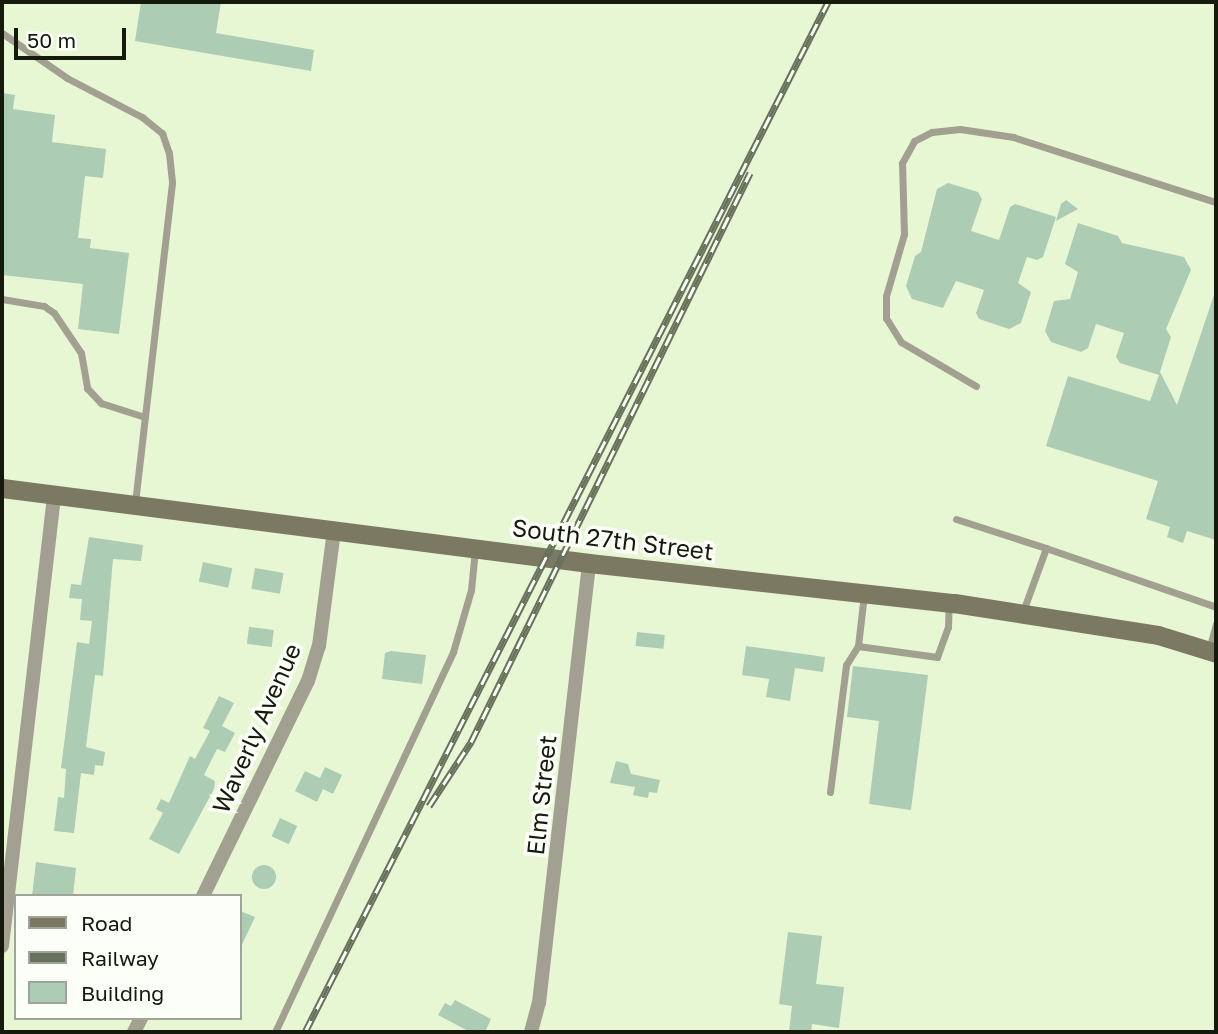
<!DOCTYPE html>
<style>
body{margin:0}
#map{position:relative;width:1218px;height:1034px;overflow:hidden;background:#e8f7d3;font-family:"Golos Text",sans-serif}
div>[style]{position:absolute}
.building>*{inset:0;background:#acccb3;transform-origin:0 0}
.round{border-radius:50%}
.lane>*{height:7px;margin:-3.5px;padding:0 3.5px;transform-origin:3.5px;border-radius:3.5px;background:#a2a090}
.street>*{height:14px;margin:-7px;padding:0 7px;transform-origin:7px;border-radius:7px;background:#a2a090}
.secondary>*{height:19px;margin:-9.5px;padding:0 9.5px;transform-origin:9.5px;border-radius:9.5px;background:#7c7962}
.rail>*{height:7px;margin-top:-3.5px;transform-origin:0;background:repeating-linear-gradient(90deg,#fcfff8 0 13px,#68715b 0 26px);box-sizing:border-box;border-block:2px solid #68715b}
span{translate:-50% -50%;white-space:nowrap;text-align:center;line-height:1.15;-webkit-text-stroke:7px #fcfff8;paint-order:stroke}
.street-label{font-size:24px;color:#151a0d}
.frame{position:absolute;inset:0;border:4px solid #151a0d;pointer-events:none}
.legend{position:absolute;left:14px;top:894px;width:228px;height:126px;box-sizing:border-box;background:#fcfff8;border:2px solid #a0a39a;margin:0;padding:9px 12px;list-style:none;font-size:21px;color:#151a0d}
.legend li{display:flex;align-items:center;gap:14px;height:35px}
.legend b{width:35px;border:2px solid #a0a39a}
.scale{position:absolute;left:14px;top:28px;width:112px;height:32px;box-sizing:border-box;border:4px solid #151a0d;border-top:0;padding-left:9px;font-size:21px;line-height:24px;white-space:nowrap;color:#151a0d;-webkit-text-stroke:5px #fcfff8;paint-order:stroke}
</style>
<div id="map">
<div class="building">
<div style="clip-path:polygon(141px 2px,221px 2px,216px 33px,314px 50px,311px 71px,135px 41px)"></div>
<div style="clip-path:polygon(2px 93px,15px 95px,13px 109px,55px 115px,52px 142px,106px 149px,103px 178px,85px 176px,78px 238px,91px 239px,90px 248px,129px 253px,119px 334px,78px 329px,83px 284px,2px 275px)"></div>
<div style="clip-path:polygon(948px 183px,978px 192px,982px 199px,971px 231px,999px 240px,1010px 207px,1015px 204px,1056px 217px,1043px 257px,1037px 260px,1027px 257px,1018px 283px,1031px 292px,1021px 323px,1009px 329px,979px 319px,976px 313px,984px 290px,956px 281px,943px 308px,912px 299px,906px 286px,915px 256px,921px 252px,937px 189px)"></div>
<div style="clip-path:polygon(1066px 200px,1078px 209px,1056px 221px,1061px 204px)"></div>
<div style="clip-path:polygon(1078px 223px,1118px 236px,1122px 243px,1184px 257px,1191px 270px,1166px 329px,1171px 337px,1160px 372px,1177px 405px,1216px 289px,1216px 540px,1187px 531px,1183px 543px,1167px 537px,1170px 527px,1146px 519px,1158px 481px,1046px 446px,1068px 376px,1150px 401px,1159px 375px,1120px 363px,1116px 357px,1124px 333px,1096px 324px,1088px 348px,1081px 352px,1051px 342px,1045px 331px,1054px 301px,1070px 299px,1078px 272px,1065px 264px)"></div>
<div style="clip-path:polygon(89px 537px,143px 545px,141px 561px,113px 559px,103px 676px,95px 675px,86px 747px,105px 752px,103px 766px,95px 765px,94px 775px,81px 773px,74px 833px,54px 831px,58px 797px,64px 798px,66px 769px,61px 768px,77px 642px,89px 644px,92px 621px,80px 620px,82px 599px,69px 598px,71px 584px,81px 585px)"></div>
<div style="left:203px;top:562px;width:30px;height:20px;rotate:12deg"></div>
<div style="left:255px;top:568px;width:29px;height:21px;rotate:10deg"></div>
<div style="left:249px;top:627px;width:25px;height:17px;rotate:7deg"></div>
<div style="left:637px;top:632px;width:28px;height:14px;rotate:6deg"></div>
<div style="clip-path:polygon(746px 646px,825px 657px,823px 672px,795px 668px,790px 701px,766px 697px,769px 679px,742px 675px)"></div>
<div style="clip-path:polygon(391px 651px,426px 655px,422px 684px,382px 679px,385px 653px)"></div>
<div style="clip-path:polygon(853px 666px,928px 675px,911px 810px,869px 804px,879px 721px,847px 717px)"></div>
<div style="clip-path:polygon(219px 696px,234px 703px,222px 726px,235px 733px,225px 752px,217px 749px,204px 775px,215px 781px,214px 789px,179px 854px,149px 839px,163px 813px,156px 809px,161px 799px,169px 803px,190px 756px,195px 759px,210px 731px,203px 728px)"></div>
<div style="clip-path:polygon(616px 761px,628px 764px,631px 774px,660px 780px,657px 793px,649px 792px,648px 798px,633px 795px,635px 787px,610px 783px)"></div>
<div style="clip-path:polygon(325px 767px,342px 775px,333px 794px,323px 789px,317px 802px,295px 791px,305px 771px,320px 778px)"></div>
<div style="left:280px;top:818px;width:19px;height:20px;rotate:25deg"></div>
<div style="clip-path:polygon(36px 862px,76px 868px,73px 896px,32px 896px)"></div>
<div class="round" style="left:252px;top:865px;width:24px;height:24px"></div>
<div style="clip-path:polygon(240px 911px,255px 917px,240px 949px)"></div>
<div style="clip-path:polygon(788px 932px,822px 936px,816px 984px,844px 987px,839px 1028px,812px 1024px,811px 1032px,789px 1032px,792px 1006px,779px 1004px)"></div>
<div style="clip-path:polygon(455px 1000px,491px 1019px,485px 1032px,470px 1032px,438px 1015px,445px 1003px,451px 1006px)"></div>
</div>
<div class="lane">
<div style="left:2px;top:33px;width:79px;rotate:34.7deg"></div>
<div style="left:67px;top:78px;width:85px;rotate:27.5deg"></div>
<div style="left:142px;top:117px;width:26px;rotate:39deg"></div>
<div style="left:162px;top:133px;width:21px;rotate:71deg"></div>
<div style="left:169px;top:153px;width:30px;rotate:84deg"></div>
<div style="left:172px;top:183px;width:323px;rotate:96.6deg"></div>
<div style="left:2px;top:299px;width:43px;rotate:9.5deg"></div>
<div style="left:44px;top:306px;width:12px;rotate:35deg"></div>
<div style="left:54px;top:313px;width:48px;rotate:56deg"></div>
<div style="left:81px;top:353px;width:36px;rotate:80deg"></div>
<div style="left:87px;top:388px;width:21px;rotate:47deg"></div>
<div style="left:101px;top:403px;width:46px;rotate:17.7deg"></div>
<div style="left:976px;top:386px;width:87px;rotate:-149.6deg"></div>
<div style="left:901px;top:342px;width:28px;rotate:-122deg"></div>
<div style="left:886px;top:318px;width:22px;rotate:-90deg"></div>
<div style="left:886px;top:296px;width:65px;rotate:-73.8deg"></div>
<div style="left:904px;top:234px;width:71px;rotate:-91.6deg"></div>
<div style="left:902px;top:163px;width:25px;rotate:-61deg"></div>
<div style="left:914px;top:141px;width:20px;rotate:-27deg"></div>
<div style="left:932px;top:132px;width:28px;rotate:-6deg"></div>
<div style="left:960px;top:129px;width:54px;rotate:8.6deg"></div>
<div style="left:1013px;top:137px;width:213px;rotate:17.8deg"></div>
<div style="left:956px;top:519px;width:95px;rotate:17.9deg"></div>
<div style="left:864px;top:594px;width:52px;rotate:96.6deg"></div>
<div style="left:858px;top:646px;width:80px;rotate:7.9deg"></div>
<div style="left:937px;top:657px;width:32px;rotate:-70deg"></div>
<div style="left:948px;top:627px;width:24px;rotate:-88deg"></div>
<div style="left:1022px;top:614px;width:70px;rotate:-70deg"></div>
<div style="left:1046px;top:548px;width:180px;rotate:19.1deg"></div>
<div style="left:1209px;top:650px;width:27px;rotate:-75deg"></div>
<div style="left:830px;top:792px;width:128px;rotate:-82.8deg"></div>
<div style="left:846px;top:665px;width:22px;rotate:-58deg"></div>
<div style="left:275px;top:1032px;width:420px;rotate:-64.9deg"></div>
<div style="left:453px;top:652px;width:65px;rotate:-73.8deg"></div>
<div style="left:471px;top:590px;width:40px;rotate:-84.3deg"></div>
</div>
<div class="street">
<div style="left:203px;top:896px;width:239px;rotate:-64deg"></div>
<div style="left:308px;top:681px;width:37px;rotate:-73deg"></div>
<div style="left:319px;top:646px;width:117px;rotate:-82.6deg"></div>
<div style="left:2px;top:946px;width:454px;rotate:-83.4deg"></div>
<div style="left:134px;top:1032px;width:16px;rotate:-63deg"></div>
<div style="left:531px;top:1032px;width:30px;rotate:-75deg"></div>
<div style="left:539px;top:1003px;width:443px;rotate:-83.5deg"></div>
</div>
<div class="secondary">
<div style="left:2px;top:488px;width:592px;rotate:7.28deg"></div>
<div style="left:589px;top:563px;width:367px;rotate:6.3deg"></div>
<div style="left:954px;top:603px;width:206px;rotate:8.9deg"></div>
<div style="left:1158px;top:635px;width:61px;rotate:17.2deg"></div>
</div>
<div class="rail">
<div style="left:429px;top:806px;width:77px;rotate:-56.7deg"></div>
<div style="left:471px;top:742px;width:634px;rotate:-63.88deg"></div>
<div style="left:305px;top:1032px;width:1155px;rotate:-63.08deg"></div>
</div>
<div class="street-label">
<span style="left:613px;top:539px;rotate:7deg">South 27th Street</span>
<span style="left:256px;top:728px;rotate:-66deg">Waverly Avenue</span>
<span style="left:541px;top:795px;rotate:-84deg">Elm Street</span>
</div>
<div class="frame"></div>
<ul class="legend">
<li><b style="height:9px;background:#7c7962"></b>Road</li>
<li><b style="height:9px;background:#68715b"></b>Railway</li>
<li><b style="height:19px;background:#acccb3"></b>Building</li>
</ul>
<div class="scale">50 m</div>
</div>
